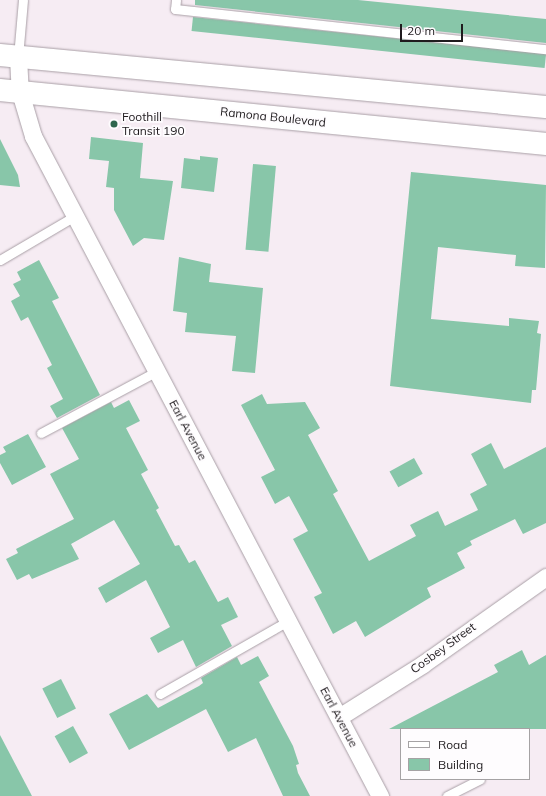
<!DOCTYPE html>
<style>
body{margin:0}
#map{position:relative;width:546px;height:796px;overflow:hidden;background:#f6ecf3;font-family:Mulish,sans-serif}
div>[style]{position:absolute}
.building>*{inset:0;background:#88c6a9;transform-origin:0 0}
.roads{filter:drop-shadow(0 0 1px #a99fa6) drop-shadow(0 0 1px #a99fa6)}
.lane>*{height:9px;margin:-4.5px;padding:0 4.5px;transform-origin:4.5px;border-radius:4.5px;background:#fff}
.street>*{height:17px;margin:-8.5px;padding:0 8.5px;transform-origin:8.5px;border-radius:8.5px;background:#fff}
.primary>*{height:22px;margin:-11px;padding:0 11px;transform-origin:11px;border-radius:11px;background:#fff}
.dots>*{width:11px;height:11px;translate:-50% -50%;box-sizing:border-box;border:2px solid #fefcfe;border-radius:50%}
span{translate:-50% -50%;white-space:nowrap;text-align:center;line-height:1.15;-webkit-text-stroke:3.5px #fefcfe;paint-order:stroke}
.poi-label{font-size:12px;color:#1f1b1e}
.left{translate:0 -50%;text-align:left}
.street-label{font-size:12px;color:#1f1b1e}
.legend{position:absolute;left:400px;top:728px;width:130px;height:52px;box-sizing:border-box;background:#fefcfe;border:1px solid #a5a2a4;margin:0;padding:5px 7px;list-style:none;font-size:12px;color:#1f1b1e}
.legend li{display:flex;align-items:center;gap:8px;height:20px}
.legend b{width:20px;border:1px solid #a5a2a4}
.scale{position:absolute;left:400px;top:24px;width:63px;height:18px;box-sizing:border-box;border:2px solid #1f1b1e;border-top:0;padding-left:5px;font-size:12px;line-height:14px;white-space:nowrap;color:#1f1b1e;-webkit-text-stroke:3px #fefcfe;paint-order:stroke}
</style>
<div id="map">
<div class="building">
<div style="clip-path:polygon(195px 0,358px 0,546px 19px,546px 43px,195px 5px)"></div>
<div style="left:193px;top:17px;width:355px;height:14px;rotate:6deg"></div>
<div style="clip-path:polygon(91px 137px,143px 143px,140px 178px,173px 181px,164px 240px,144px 238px,133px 246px,114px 210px,114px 188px,106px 187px,109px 161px,89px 159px)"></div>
<div style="clip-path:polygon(0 139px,18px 175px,20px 187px,0 185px)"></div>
<div style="clip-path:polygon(200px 156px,218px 158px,214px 192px,181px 188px,184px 158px,200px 160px)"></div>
<div style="left:253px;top:164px;width:23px;height:86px;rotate:5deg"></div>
<div style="clip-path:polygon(411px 172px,546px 185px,545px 268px,515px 266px,516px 255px,438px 247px,431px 319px,509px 326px,509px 318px,539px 321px,537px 333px,541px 334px,536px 390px,532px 390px,531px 403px,390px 386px)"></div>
<div style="clip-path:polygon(179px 257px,211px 264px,209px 282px,263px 288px,255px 373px,232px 371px,236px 336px,185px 332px,187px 313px,173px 311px)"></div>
<div style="clip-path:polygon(39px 260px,59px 298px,52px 301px,100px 395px,57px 418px,50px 406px,63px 399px,47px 368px,52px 365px,28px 317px,21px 321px,11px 301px,20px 296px,13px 284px,21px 280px,17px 272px)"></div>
<div style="clip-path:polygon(262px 394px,267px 404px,305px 402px,320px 428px,308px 435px,338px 491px,333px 494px,369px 561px,416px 536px,410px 525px,438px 511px,445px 526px,478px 510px,470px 494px,487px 485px,471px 454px,491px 443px,504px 469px,546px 447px,546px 523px,523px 534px,515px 519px,470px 541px,472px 545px,457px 553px,465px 568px,427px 588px,431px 597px,365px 637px,356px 621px,333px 634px,314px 597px,322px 593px,293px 539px,308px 531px,289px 496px,275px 504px,261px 477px,275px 470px,241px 405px)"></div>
<div style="clip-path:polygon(129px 400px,140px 421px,126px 428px,148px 470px,141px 474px,159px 508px,156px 510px,175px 546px,179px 545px,189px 563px,195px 560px,218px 602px,228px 597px,238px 617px,221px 625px,232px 646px,196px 667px,183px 640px,158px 653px,150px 638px,170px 627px,146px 580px,106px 603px,98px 588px,140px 564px,114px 520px,71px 544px,79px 559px,32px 579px,29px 574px,17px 580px,6px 559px,18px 553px,16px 549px,74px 519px,50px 474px,79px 459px,62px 428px,111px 402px,114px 408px)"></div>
<div style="clip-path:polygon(28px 434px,46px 467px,12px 485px,0 463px,0 455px,6px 452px,3px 447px)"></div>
<div style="left:414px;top:458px;width:18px;height:28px;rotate:61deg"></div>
<div style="clip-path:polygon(522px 650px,529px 665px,546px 655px,546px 729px,389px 729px,498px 672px,494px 665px)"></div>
<div style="clip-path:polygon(258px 656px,269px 676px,259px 682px,293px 746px,299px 764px,296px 765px,298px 773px,310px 796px,283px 796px,256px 738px,228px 752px,206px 709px,129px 750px,109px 714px,147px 694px,158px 708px,199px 686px,203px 683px,201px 678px,237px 657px,241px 665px)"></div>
<div style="left:61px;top:679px;width:33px;height:21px;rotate:63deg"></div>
<div style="left:73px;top:726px;width:31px;height:21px;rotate:61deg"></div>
<div style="clip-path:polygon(0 735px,32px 796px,0 796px)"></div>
</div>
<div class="roads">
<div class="lane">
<div style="left:176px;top:0;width:9px;rotate:96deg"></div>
<div style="left:175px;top:9px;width:373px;rotate:6.2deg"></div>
<div style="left:18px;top:57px;width:57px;rotate:-85deg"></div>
<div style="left:0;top:260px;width:87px;rotate:-30.4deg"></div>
<div style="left:41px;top:433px;width:132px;rotate:-28.1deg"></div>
<div style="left:160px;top:694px;width:147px;rotate:-29.7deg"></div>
<div style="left:447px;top:796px;width:37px;rotate:-27deg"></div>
</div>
<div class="street">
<div style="left:18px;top:57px;width:35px;rotate:87deg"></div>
<div style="left:20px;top:92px;width:46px;rotate:73.5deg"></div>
<div style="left:33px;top:136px;width:746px;rotate:62.27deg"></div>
<div style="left:339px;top:717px;width:99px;rotate:-32.2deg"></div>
<div style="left:423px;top:664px;width:151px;rotate:-35.3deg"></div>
</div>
<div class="primary">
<div style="left:0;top:55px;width:548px;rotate:5.44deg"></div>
<div style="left:0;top:90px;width:549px;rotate:5.65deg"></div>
</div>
</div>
<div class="dots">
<div style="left:114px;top:124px;background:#2f674f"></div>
</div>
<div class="poi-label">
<span class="left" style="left:122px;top:124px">Foothill<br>Transit 190</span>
</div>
<div class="street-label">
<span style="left:273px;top:117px;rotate:6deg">Ramona Boulevard</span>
<span style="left:188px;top:430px;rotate:62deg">Earl Avenue</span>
<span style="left:443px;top:648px;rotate:-36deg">Cosbey Street</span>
<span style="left:339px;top:717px;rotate:62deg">Earl Avenue</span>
</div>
<ul class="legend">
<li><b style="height:5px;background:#fff"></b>Road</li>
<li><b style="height:11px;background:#88c6a9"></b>Building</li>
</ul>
<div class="scale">20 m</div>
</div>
